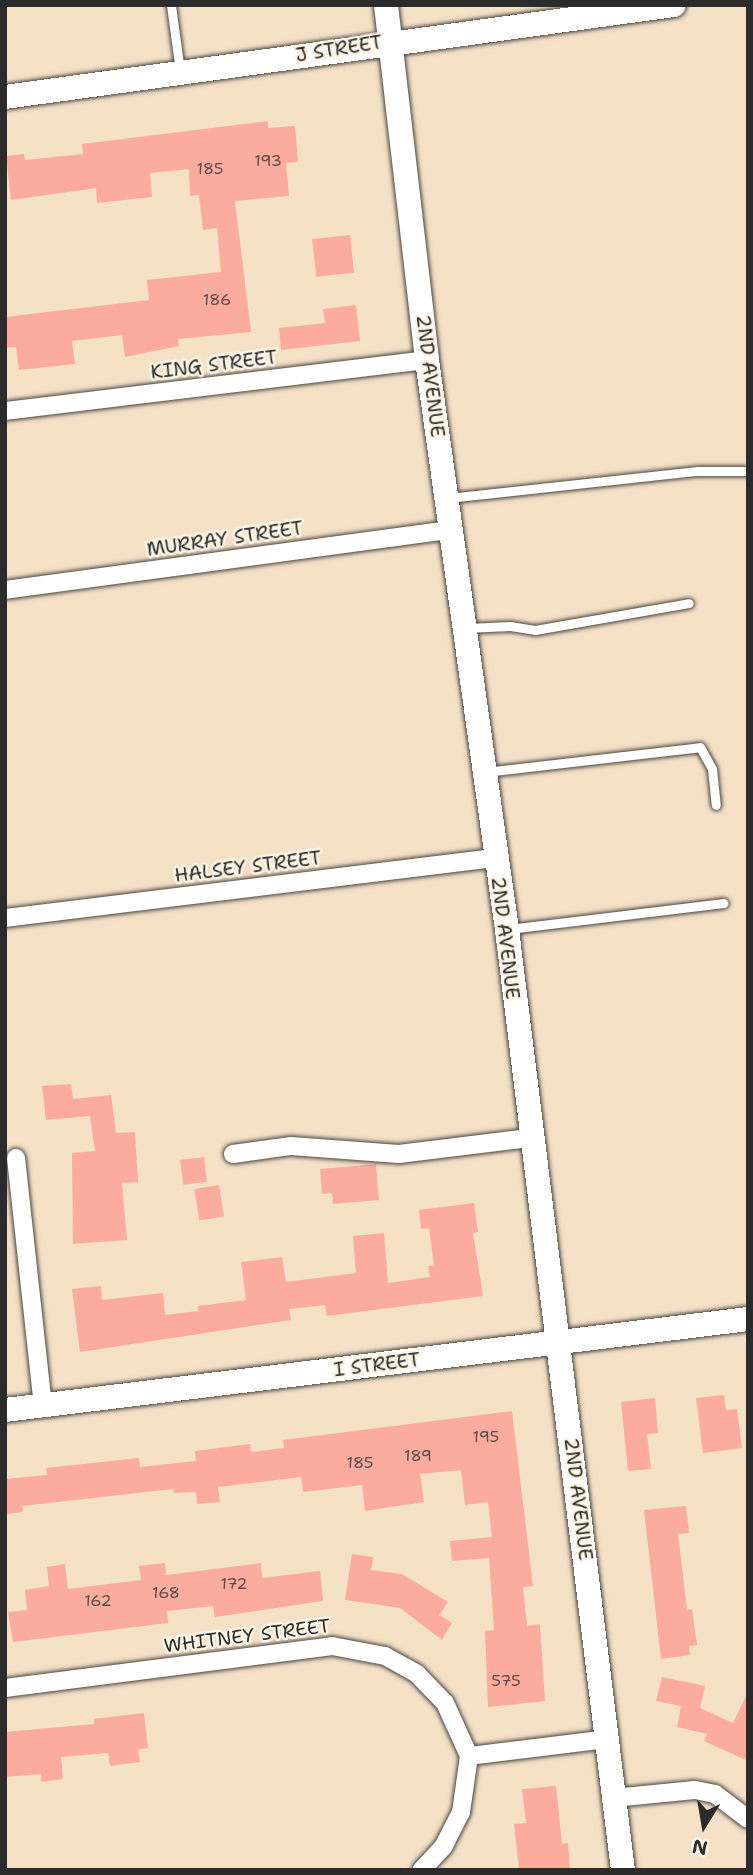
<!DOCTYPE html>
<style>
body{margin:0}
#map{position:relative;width:753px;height:1875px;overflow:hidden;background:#f5e1c6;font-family:"Shantell Sans",sans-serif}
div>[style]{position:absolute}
.building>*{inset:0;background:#fbac9f;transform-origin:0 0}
.roads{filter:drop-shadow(0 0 2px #494642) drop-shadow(0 0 2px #494642)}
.lane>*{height:9px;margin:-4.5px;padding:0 4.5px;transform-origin:4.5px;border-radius:4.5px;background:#fff}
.street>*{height:18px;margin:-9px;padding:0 9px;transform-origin:9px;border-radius:9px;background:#fff}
.secondary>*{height:24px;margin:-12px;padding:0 12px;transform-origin:12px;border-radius:12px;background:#fff}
span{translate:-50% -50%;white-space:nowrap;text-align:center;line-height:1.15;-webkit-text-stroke:5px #fcf5e5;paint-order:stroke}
.number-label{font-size:16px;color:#5f4b48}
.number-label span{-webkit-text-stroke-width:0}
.street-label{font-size:19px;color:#2b2b2b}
.frame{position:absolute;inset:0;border:7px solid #2b2b2b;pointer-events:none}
.north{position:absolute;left:669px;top:1791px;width:70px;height:70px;-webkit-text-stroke:5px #fcf5e5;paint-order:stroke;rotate:191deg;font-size:19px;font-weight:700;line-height:28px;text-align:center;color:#2b2b2b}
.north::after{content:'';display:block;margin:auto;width:24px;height:32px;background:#2b2b2b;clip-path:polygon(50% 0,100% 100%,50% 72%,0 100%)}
</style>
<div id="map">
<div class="building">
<div style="clip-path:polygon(268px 121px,268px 128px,295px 126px,298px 162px,286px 163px,289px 196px,235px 201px,251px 332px,178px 339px,179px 346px,125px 357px,122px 335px,72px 341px,75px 364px,19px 370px,16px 347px,5px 348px,5px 317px,149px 300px,147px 280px,221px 272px,217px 228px,203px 230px,199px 195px,190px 196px,189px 169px,150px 173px,152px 197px,97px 203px,96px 188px,11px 200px,6px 156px,24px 154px,25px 160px,83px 154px,82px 144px)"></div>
<div style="left:350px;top:235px;width:38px;height:38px;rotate:84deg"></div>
<div style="clip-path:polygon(356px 305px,360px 341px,281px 350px,279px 328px,325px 323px,323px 309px)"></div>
<div style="clip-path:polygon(71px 1084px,73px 1099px,111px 1095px,116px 1133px,135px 1132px,138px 1182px,122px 1183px,127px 1240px,73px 1244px,72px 1153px,95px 1151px,90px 1116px,46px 1120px,42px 1086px)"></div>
<div style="left:204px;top:1157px;width:25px;height:24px;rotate:83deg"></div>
<div style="clip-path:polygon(376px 1164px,379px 1200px,333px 1204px,332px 1193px,322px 1194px,320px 1169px)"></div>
<div style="left:219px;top:1185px;width:32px;height:25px;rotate:81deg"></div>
<div style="clip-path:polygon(474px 1203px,478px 1232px,473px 1233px,483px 1296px,327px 1316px,325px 1305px,289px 1309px,291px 1320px,80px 1352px,72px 1289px,101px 1286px,102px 1300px,163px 1293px,165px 1315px,198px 1311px,198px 1306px,246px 1300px,241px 1262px,282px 1257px,286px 1282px,356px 1273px,353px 1236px,384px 1233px,388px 1283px,430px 1277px,428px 1266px,434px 1266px,429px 1228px,421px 1229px,419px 1210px)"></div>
<div style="clip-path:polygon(724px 1395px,726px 1410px,737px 1409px,742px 1448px,703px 1453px,696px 1398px)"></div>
<div style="clip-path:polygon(655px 1398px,658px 1433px,647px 1434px,651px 1469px,628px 1471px,621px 1402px)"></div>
<div style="clip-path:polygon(512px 1411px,533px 1586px,523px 1587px,527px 1626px,540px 1624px,545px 1701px,488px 1707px,485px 1631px,494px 1630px,489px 1558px,452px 1561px,450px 1541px,492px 1537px,488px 1502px,465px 1505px,461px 1470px,420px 1474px,424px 1502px,365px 1511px,362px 1485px,303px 1492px,301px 1477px,218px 1487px,220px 1502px,197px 1504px,196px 1492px,174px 1493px,173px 1489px,22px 1506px,23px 1512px,5px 1514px,5px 1479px,47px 1475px,46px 1468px,139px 1458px,140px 1467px,196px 1461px,195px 1451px,250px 1444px,251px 1452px,284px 1448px,283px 1440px)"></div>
<div style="clip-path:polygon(686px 1506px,689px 1533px,678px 1534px,687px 1610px,692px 1609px,697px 1645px,689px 1646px,690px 1655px,661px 1659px,644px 1510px)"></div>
<div style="clip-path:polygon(352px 1554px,373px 1557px,371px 1570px,402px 1574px,448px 1602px,439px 1615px,452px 1623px,442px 1640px,400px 1608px,345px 1600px)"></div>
<div style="clip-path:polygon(165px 1563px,166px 1575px,261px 1563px,262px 1578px,320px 1571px,323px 1601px,215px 1617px,213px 1606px,167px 1611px,168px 1623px,13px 1642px,8px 1612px,27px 1610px,25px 1590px,49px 1586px,47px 1567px,65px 1564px,68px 1589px,141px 1580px,139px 1566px)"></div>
<div style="clip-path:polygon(662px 1677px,705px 1686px,700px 1708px,733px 1723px,748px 1692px,748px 1761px,704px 1741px,707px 1734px,677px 1727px,681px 1706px,656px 1701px)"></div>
<div style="clip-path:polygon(144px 1713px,148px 1748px,138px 1749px,140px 1762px,110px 1766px,108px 1753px,61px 1757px,63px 1779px,41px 1782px,41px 1774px,5px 1777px,5px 1732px,94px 1724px,94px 1719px)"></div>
<div style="clip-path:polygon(556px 1786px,562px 1844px,568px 1843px,570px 1870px,519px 1870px,514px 1824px,526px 1823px,522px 1789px)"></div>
</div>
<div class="roads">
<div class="lane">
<div style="left:171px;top:5px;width:68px;rotate:82.3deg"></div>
<div style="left:448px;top:498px;width:251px;rotate:-6.2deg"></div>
<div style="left:698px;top:471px;width:48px"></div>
<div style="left:467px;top:628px;width:43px;rotate:-2.7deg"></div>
<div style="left:510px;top:626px;width:25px;rotate:9deg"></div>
<div style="left:535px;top:630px;width:156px;rotate:-9.9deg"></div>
<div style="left:485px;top:772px;width:216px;rotate:-6.6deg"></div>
<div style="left:700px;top:747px;width:25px;rotate:61deg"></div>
<div style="left:712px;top:769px;width:36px;rotate:84deg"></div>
<div style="left:509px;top:929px;width:216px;rotate:-6.9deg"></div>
</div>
<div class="street">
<div style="left:5px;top:411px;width:425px;rotate:-6.9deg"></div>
<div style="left:5px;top:590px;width:449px;rotate:-7.7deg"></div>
<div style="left:5px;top:918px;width:494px;rotate:-7deg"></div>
<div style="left:233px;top:1154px;width:59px;rotate:-7.9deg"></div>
<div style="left:291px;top:1146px;width:108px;rotate:4.2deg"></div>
<div style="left:399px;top:1154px;width:131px;rotate:-7deg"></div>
<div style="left:16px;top:1158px;width:248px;rotate:83.8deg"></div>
<div style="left:5px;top:1688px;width:330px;rotate:-7.3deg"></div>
<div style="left:332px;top:1646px;width:54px;rotate:10.7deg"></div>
<div style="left:385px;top:1656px;width:37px;rotate:29deg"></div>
<div style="left:417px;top:1674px;width:40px;rotate:46deg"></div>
<div style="left:445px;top:1703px;width:58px;rotate:65.6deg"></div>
<div style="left:469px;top:1756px;width:57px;rotate:98.1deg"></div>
<div style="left:461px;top:1812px;width:38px;rotate:117deg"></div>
<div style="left:444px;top:1846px;width:33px;rotate:133deg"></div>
<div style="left:469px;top:1756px;width:140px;rotate:-7deg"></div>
<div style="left:613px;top:1798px;width:82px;rotate:-5.6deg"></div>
<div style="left:695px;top:1790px;width:20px;rotate:11deg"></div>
<div style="left:715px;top:1794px;width:41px;rotate:37.1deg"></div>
</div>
<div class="secondary">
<div style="left:386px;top:5px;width:357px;rotate:83.4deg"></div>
<div style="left:427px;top:360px;width:576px;rotate:82.01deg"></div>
<div style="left:507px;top:930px;width:947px;rotate:82.97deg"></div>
<div style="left:5px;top:97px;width:675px;rotate:-7.83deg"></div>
<div style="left:5px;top:1410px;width:749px;rotate:-6.98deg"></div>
</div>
</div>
<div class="number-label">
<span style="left:268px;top:161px">193</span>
<span style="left:210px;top:169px">185</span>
<span style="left:217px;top:300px">186</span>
<span style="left:486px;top:1437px">195</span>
<span style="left:418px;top:1456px">189</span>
<span style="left:360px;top:1463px">185</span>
<span style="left:234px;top:1584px">172</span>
<span style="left:166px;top:1593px">168</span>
<span style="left:98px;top:1601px">162</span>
<span style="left:506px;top:1681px">575</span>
</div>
<div class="street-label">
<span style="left:339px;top:49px;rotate:-9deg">J STREET</span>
<span style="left:214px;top:365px;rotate:-7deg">KING STREET</span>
<span style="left:430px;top:376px;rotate:83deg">2ND AVENUE</span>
<span style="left:225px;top:539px;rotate:-8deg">MURRAY STREET</span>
<span style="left:248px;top:867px;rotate:-7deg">HALSEY STREET</span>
<span style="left:505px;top:938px;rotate:83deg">2ND AVENUE</span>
<span style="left:377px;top:1365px;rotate:-7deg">I STREET</span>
<span style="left:578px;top:1499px;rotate:83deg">2ND AVENUE</span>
<span style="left:247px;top:1636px;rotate:-7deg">WHITNEY STREET</span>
</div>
<div class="frame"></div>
<div class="north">N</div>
</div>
